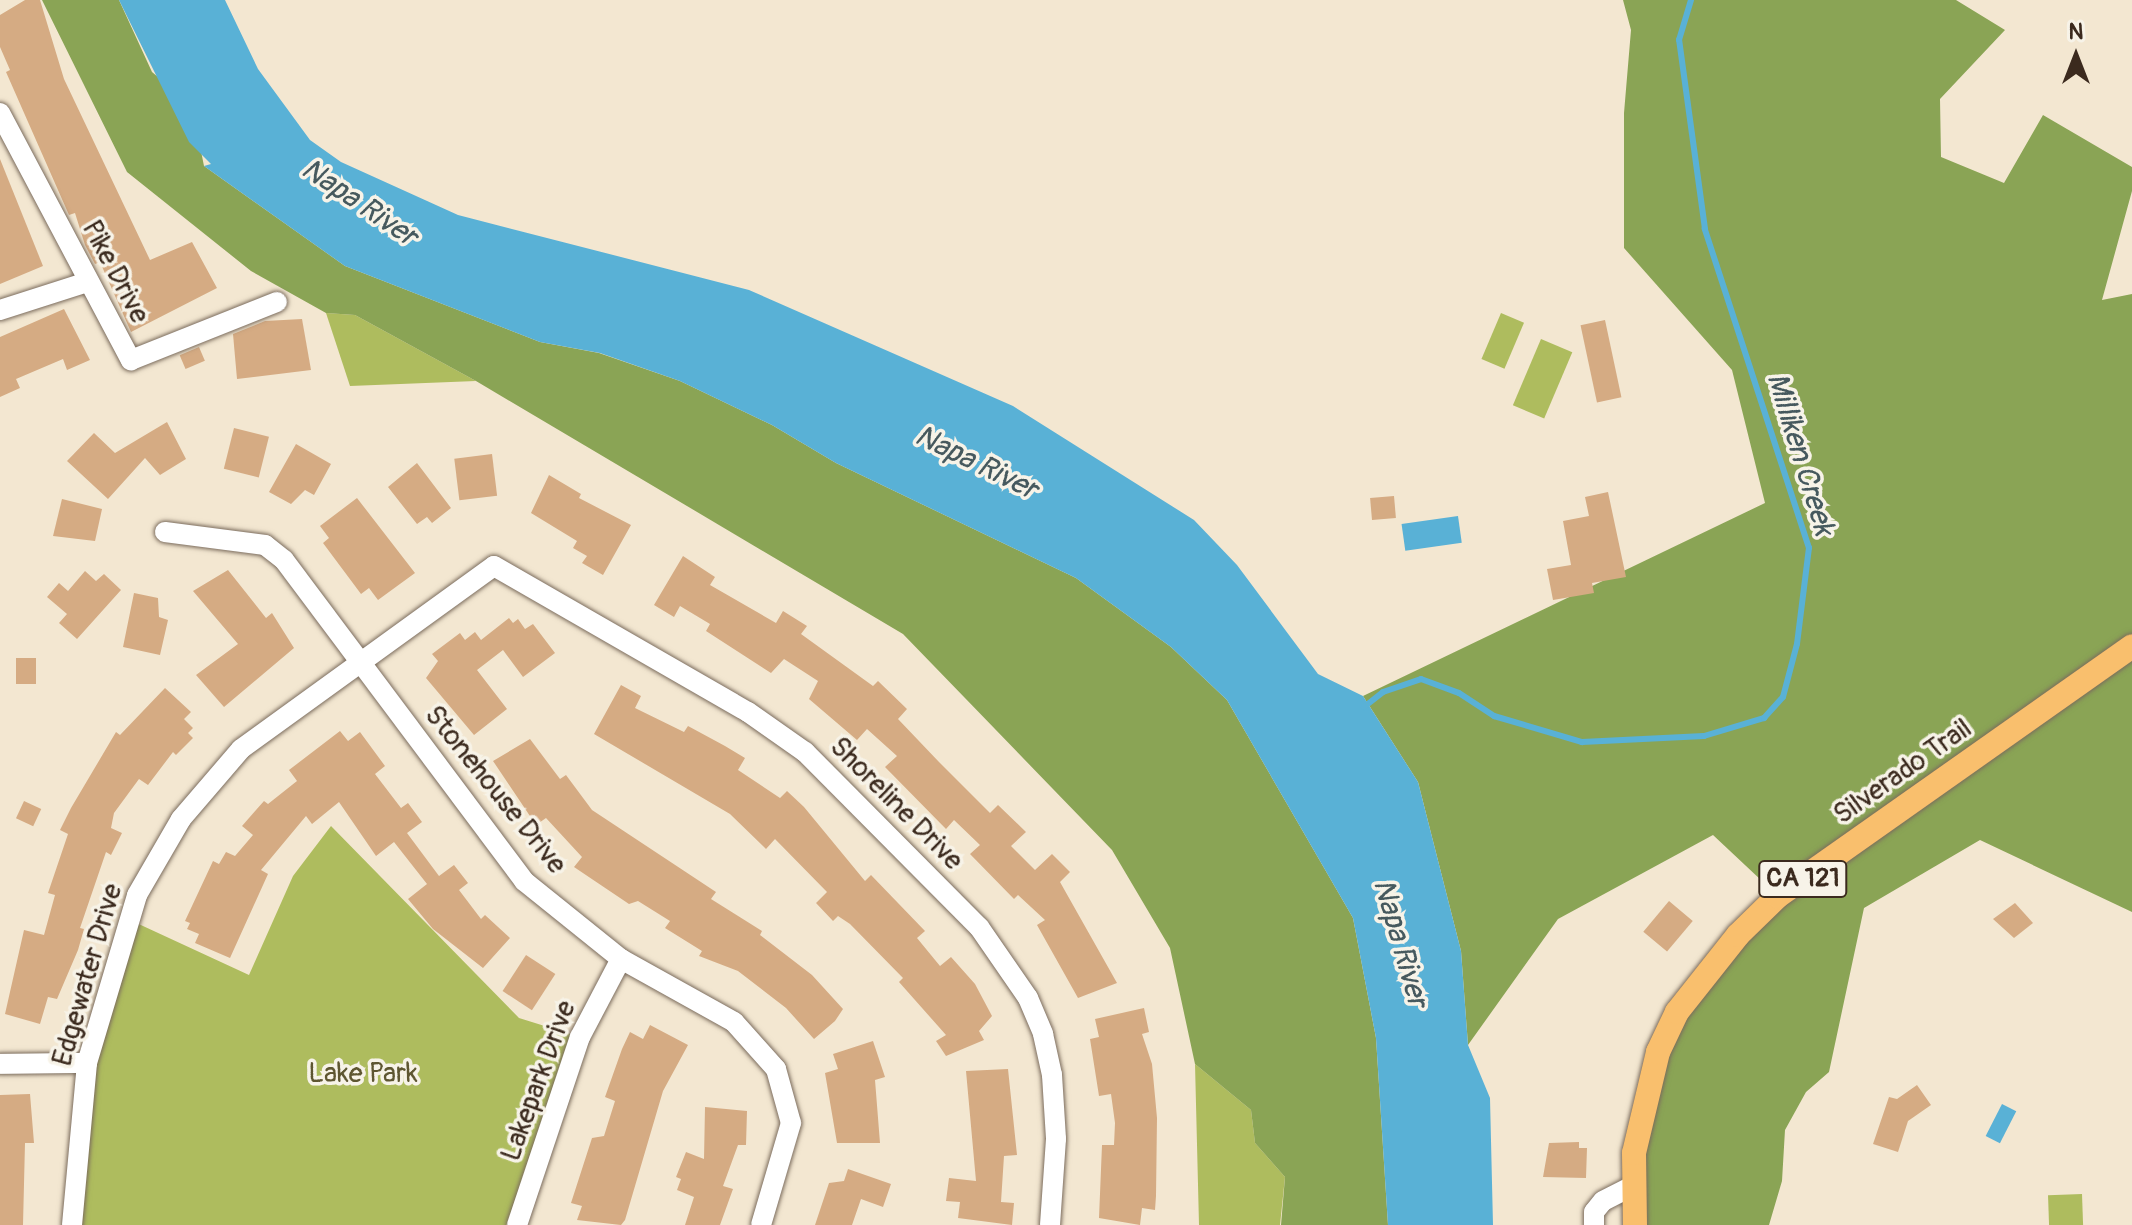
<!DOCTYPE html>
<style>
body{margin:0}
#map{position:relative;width:2132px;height:1225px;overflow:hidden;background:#f3e7d1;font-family:Pangolin,sans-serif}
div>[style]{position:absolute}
.green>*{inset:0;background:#aebc5e;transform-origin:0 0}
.forest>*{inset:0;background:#8aa455}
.water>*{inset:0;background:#59b1d6;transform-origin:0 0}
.stream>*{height:6px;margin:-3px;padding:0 3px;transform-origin:3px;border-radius:3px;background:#59b1d6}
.building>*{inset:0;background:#d5ab83;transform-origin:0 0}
.roads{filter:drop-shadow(0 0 2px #7b6c5d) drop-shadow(0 0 2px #7b6c5d)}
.minor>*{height:20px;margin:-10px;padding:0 10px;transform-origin:10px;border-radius:10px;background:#fff}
.major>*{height:24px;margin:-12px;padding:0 12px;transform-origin:12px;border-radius:12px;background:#f9bf6d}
span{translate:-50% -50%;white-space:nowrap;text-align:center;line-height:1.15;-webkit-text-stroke:7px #f7f3e8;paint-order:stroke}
.shield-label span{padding:2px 6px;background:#f7f3e8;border:2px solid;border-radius:6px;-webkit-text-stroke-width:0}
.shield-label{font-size:26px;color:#3b2a1e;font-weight:700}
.street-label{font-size:28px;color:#3b2a1e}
.park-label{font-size:28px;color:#5e5631}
.water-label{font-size:30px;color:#46595e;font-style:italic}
.north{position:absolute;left:2036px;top:16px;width:80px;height:80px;-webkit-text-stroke:6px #f7f3e8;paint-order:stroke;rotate:0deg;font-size:22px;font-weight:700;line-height:32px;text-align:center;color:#3b2a1e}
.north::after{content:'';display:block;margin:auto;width:28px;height:36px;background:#3b2a1e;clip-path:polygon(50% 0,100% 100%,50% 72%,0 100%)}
</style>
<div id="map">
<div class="green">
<div style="clip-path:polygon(326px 313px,355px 315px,476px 381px,350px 386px)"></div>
<div style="left:1501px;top:313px;width:25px;height:50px;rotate:23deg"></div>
<div style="left:1541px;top:339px;width:34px;height:72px;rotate:23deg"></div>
<div style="clip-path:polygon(331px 826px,519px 1018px,580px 1037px,519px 1225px,72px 1225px,87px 1063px,130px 920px,249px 975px,293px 876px)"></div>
<div style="clip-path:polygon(1195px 1064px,1251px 1110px,1255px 1143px,1285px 1177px,1280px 1225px,1199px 1225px)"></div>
<div style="left:2082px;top:1194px;width:31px;height:34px;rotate:88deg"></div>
</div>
<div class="forest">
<div style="clip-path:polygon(42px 0,119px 0,152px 72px,192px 106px,204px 166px,345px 266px,540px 342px,599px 353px,680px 381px,772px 425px,836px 463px,1076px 578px,1171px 647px,1227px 700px,1353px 918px,1376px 1038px,1388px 1225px,1281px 1225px,1285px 1177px,1255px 1143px,1251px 1110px,1195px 1064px,1170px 948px,1112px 850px,903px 634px,476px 381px,355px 315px,326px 313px,251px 271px,127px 172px)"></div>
<div style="clip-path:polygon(1623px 0,1956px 0,2005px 30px,1940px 99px,1941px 157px,2004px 183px,2043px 115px,2132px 167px,2132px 191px,2102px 300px,2132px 294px,2132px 912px,1980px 840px,1864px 908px,1829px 1072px,1806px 1092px,1785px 1130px,1782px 1181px,1769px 1225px,1636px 1225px,1658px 1052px,1778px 896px,1713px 835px,1558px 919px,1468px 1045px,1461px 951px,1418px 782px,1363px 696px,1765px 503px,1732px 370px,1624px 248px,1624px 113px,1631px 30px)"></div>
</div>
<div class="water">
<div style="clip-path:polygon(119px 0,225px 0,258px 69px,310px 140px,341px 162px,458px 215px,749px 290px,1013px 406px,1194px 520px,1237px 565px,1318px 674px,1363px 696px,1418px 782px,1461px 951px,1468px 1045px,1490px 1098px,1493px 1225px,1388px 1225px,1376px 1038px,1353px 918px,1227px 700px,1171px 647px,1076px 578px,836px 463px,772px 425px,680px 381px,600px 353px,540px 342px,345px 266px,204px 166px,211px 164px,189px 142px)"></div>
<div style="left:1458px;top:516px;width:27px;height:57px;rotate:82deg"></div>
<div style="left:2002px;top:1104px;width:16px;height:36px;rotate:27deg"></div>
</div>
<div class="stream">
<div style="left:1364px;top:707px;width:24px;rotate:-38deg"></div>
<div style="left:1383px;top:692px;width:40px;rotate:-18.9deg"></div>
<div style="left:1421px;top:679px;width:40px;rotate:20.2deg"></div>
<div style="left:1459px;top:693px;width:42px;rotate:33.3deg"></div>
<div style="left:1494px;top:716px;width:92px;rotate:16.5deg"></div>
<div style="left:1582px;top:742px;width:122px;rotate:-2.8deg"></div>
<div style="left:1704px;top:736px;width:63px;rotate:-16.7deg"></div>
<div style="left:1764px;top:718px;width:28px;rotate:-48deg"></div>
<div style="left:1783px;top:697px;width:55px;rotate:-75.2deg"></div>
<div style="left:1797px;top:644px;width:97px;rotate:-82.9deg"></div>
<div style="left:1809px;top:548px;width:336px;rotate:-108.1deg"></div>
<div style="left:1705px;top:229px;width:191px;rotate:-97.8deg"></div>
<div style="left:1679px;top:40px;width:42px;rotate:-73.3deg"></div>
</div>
<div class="building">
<div style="clip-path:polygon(25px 0,40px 0,64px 79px,150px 260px,192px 242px,217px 288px,131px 332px,100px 262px,95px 264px,85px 245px,75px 213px,69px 215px,6px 72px,10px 70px,0 47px,0 15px)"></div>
<div style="clip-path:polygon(0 159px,43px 266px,0 284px)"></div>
<div style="clip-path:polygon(64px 309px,90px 360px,67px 370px,63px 359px,16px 379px,20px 388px,0 397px,0 337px)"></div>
<div style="clip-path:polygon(302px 319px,311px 370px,237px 379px,233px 334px,265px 321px)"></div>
<div style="left:1605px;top:320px;width:79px;height:25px;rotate:78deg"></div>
<div style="left:199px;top:347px;width:15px;height:21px;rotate:67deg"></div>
<div style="clip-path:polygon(167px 422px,186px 459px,160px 475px,145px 458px,108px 499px,67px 461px,94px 433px,115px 453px)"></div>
<div style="left:234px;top:428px;width:36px;height:42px;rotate:14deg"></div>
<div style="clip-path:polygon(296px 444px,331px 464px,314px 495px,305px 490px,291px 504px,269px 492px)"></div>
<div style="left:492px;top:454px;width:42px;height:38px;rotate:83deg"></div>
<div style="clip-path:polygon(417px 463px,451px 508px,432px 523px,427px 517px,417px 524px,388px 487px)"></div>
<div style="clip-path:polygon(549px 475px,581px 494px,579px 498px,631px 525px,603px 575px,582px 563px,587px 556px,573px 548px,577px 541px,531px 513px)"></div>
<div style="clip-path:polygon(1608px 492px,1626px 577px,1592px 583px,1594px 593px,1553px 600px,1547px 569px,1571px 565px,1563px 521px,1589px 516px,1585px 497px)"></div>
<div style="left:1394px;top:496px;width:22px;height:24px;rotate:85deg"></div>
<div style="clip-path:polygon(357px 498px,415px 573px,378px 600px,369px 588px,361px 594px,323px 543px,329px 538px,320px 526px)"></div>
<div style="clip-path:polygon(62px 499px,102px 509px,95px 541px,53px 536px)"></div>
<div style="clip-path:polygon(683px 556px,715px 577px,710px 585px,776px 623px,783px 611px,807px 626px,801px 634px,873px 686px,878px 681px,907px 709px,898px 719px,939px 762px,990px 813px,998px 805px,1026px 832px,1011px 846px,1035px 870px,1052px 854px,1070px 872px,1060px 882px,1117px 983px,1078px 998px,1037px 925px,1045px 920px,1018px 895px,1014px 899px,970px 854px,980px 845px,954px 820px,946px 829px,885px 767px,897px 756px,867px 729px,857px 740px,809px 699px,818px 681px,784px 659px,771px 673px,706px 631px,710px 624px,680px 606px,674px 617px,654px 605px)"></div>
<div style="clip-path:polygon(228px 570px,266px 618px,272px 613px,294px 648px,224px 707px,196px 675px,238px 644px,193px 591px)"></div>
<div style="clip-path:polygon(85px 571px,96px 581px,104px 574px,121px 590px,77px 639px,59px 623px,67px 614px,47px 597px,59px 583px,68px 591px)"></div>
<div style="clip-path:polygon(134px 593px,158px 598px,159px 617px,168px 620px,160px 655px,123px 647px)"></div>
<div style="clip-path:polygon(509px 618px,513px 623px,518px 619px,525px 629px,533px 624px,555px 653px,523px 677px,503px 650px,477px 670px,507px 709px,474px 735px,426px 678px,438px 661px,432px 654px,460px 633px,465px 640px,475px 632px,481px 640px)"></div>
<div style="left:16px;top:658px;width:20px;height:26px"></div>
<div style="clip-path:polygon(621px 685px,641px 696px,635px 708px,684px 732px,688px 726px,725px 746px,745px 758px,738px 770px,780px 798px,787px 791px,804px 807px,865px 881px,871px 875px,925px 931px,917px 938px,940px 966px,951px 957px,975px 984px,992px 1016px,979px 1031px,984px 1040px,946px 1056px,936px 1041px,946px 1035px,899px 982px,903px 978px,850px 924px,838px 916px,833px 921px,816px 903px,827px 892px,775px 839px,766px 849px,730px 814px,594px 734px)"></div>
<div style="clip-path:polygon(165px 688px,191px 712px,184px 719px,193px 728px,188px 733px,193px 738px,176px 755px,173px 752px,148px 785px,139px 779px,114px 813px,111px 828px,122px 833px,111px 855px,106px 852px,80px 928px,84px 929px,78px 950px,57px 999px,48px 997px,40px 1024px,5px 1014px,24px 930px,44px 935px,55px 895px,48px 893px,68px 834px,60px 830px,71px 808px,116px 732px,120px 735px)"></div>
<div style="clip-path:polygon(340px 731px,348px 741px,360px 732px,385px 766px,375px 774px,401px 808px,408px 803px,422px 822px,407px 833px,439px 876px,454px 865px,468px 883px,459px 890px,481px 919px,485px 915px,510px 938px,483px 968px,433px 929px,408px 899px,427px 884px,394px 842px,376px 856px,339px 802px,312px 824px,306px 816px,261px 870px,268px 874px,230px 958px,195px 943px,199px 934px,187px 929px,190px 923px,185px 921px,213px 861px,219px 864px,226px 852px,235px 856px,253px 835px,242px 826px,264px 801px,268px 804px,297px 781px,289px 770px)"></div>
<div style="clip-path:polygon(530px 739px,560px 779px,566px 775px,592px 810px,716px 892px,711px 899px,762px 931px,760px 935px,812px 975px,843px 1009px,835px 1021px,814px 1039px,786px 1008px,738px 971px,699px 956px,702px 951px,665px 928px,670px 921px,638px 901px,629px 904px,574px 867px,582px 857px,546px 818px,536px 825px,493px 761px)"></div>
<div style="left:24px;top:801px;width:19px;height:19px;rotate:25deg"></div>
<div style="left:1669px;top:901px;width:31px;height:40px;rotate:40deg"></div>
<div style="clip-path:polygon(2015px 903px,2033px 923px,2014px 938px,1993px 919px)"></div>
<div style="left:526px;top:955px;width:35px;height:43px;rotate:33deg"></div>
<div style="clip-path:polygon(1144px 1008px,1149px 1032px,1142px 1034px,1152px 1064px,1157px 1118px,1156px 1196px,1155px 1210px,1142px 1208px,1140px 1225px,1099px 1218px,1102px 1145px,1114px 1145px,1115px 1123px,1111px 1094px,1099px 1096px,1090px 1039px,1099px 1037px,1095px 1019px)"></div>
<div style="clip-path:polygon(650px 1025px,688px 1045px,663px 1091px,625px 1220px,621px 1225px,577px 1220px,582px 1206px,571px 1203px,592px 1138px,604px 1136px,615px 1101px,605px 1097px,622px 1049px,630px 1032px,643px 1039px)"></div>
<div style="clip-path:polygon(873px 1041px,885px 1077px,875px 1080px,880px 1143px,837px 1143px,825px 1073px,838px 1069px,833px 1054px)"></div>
<div style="clip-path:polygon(1008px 1069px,1017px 1155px,1004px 1156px,1001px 1202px,1014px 1203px,1012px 1225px,958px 1218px,960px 1202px,946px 1201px,949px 1178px,976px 1181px,966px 1071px)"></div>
<div style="clip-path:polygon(1917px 1085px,1931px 1105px,1908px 1121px,1898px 1152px,1873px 1144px,1889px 1097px,1897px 1099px)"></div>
<div style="clip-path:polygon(30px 1094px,34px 1143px,25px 1143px,23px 1225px,0 1225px,0 1095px)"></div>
<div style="clip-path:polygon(705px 1107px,747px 1111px,746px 1145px,738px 1145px,723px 1186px,733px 1189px,720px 1225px,685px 1225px,694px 1197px,677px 1190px,681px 1179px,676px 1177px,686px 1152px,704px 1159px)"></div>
<div style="clip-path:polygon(1579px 1142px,1579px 1148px,1587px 1148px,1586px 1178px,1543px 1177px,1549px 1143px)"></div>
<div style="clip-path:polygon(848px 1169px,891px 1184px,883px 1207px,861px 1199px,852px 1225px,815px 1225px,829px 1183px,844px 1181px)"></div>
</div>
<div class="roads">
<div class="minor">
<div style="left:0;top:113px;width:280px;rotate:62.1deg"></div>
<div style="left:131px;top:360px;width:157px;rotate:-21.7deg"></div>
<div style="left:0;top:310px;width:91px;rotate:-17.8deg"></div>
<div style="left:165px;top:532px;width:101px;rotate:7.4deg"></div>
<div style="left:265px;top:545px;width:24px;rotate:38deg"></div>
<div style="left:284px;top:560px;width:401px;rotate:53.2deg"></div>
<div style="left:524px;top:881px;width:124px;rotate:38.8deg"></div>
<div style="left:621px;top:959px;width:129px;rotate:29.1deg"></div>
<div style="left:734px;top:1022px;width:63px;rotate:48.2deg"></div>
<div style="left:776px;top:1069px;width:56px;rotate:74.5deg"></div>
<div style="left:791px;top:1123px;width:106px;rotate:106.4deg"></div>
<div style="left:0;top:1064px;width:87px;rotate:-0.7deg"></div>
<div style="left:72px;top:1225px;width:163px;rotate:-84.7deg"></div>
<div style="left:87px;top:1063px;width:175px;rotate:-73.4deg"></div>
<div style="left:137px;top:895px;width:88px;rotate:-59.9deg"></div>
<div style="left:181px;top:819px;width:92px;rotate:-49.4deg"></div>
<div style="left:241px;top:749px;width:312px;rotate:-35.9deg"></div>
<div style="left:494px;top:566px;width:293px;rotate:29.9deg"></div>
<div style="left:748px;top:712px;width:70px;rotate:35.1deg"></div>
<div style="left:805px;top:752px;width:247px;rotate:45.2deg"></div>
<div style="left:979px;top:927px;width:86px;rotate:55.4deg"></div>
<div style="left:1028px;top:998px;width:39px;rotate:67deg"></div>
<div style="left:1043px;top:1034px;width:42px;rotate:77.6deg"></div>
<div style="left:1052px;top:1075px;width:64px;rotate:86.4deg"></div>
<div style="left:1056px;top:1139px;width:86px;rotate:94deg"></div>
<div style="left:517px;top:1225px;width:198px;rotate:-71.5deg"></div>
<div style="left:580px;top:1037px;width:88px;rotate:-62.3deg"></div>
<div style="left:1594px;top:1225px;width:13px;rotate:-90deg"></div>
<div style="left:1594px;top:1212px;width:14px;rotate:-51deg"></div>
<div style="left:1603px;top:1201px;width:36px;rotate:-27deg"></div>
</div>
<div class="major">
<div style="left:1635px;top:1225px;width:72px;rotate:-90.8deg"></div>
<div style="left:1634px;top:1153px;width:104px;rotate:-76.6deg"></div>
<div style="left:1658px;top:1052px;width:44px;rotate:-64.6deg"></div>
<div style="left:1677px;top:1012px;width:98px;rotate:-51.6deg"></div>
<div style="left:1738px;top:935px;width:56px;rotate:-44.3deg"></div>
<div style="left:1778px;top:896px;width:433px;rotate:-35.2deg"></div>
</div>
</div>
<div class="shield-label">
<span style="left:1803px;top:879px">CA 121</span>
</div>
<div class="street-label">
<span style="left:115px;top:272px;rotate:62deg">Pike Drive</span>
<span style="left:1903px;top:772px;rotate:-35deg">Silverado Trail</span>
<span style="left:495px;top:790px;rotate:51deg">Stonehouse Drive</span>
<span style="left:896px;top:804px;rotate:45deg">Shoreline Drive</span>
<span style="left:88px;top:975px;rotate:-74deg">Edgewater Drive</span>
<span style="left:539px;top:1081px;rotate:-70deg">Lakepark Drive</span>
</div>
<div class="park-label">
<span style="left:363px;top:1074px">Lake Park</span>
</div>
<div class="water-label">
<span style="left:359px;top:203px;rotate:34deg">Napa River</span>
<span style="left:1800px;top:454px;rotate:73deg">Milliken Creek</span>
<span style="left:976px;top:463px;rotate:26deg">Napa River</span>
<span style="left:1400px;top:943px;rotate:74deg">Napa River</span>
</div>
<div class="north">N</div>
</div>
